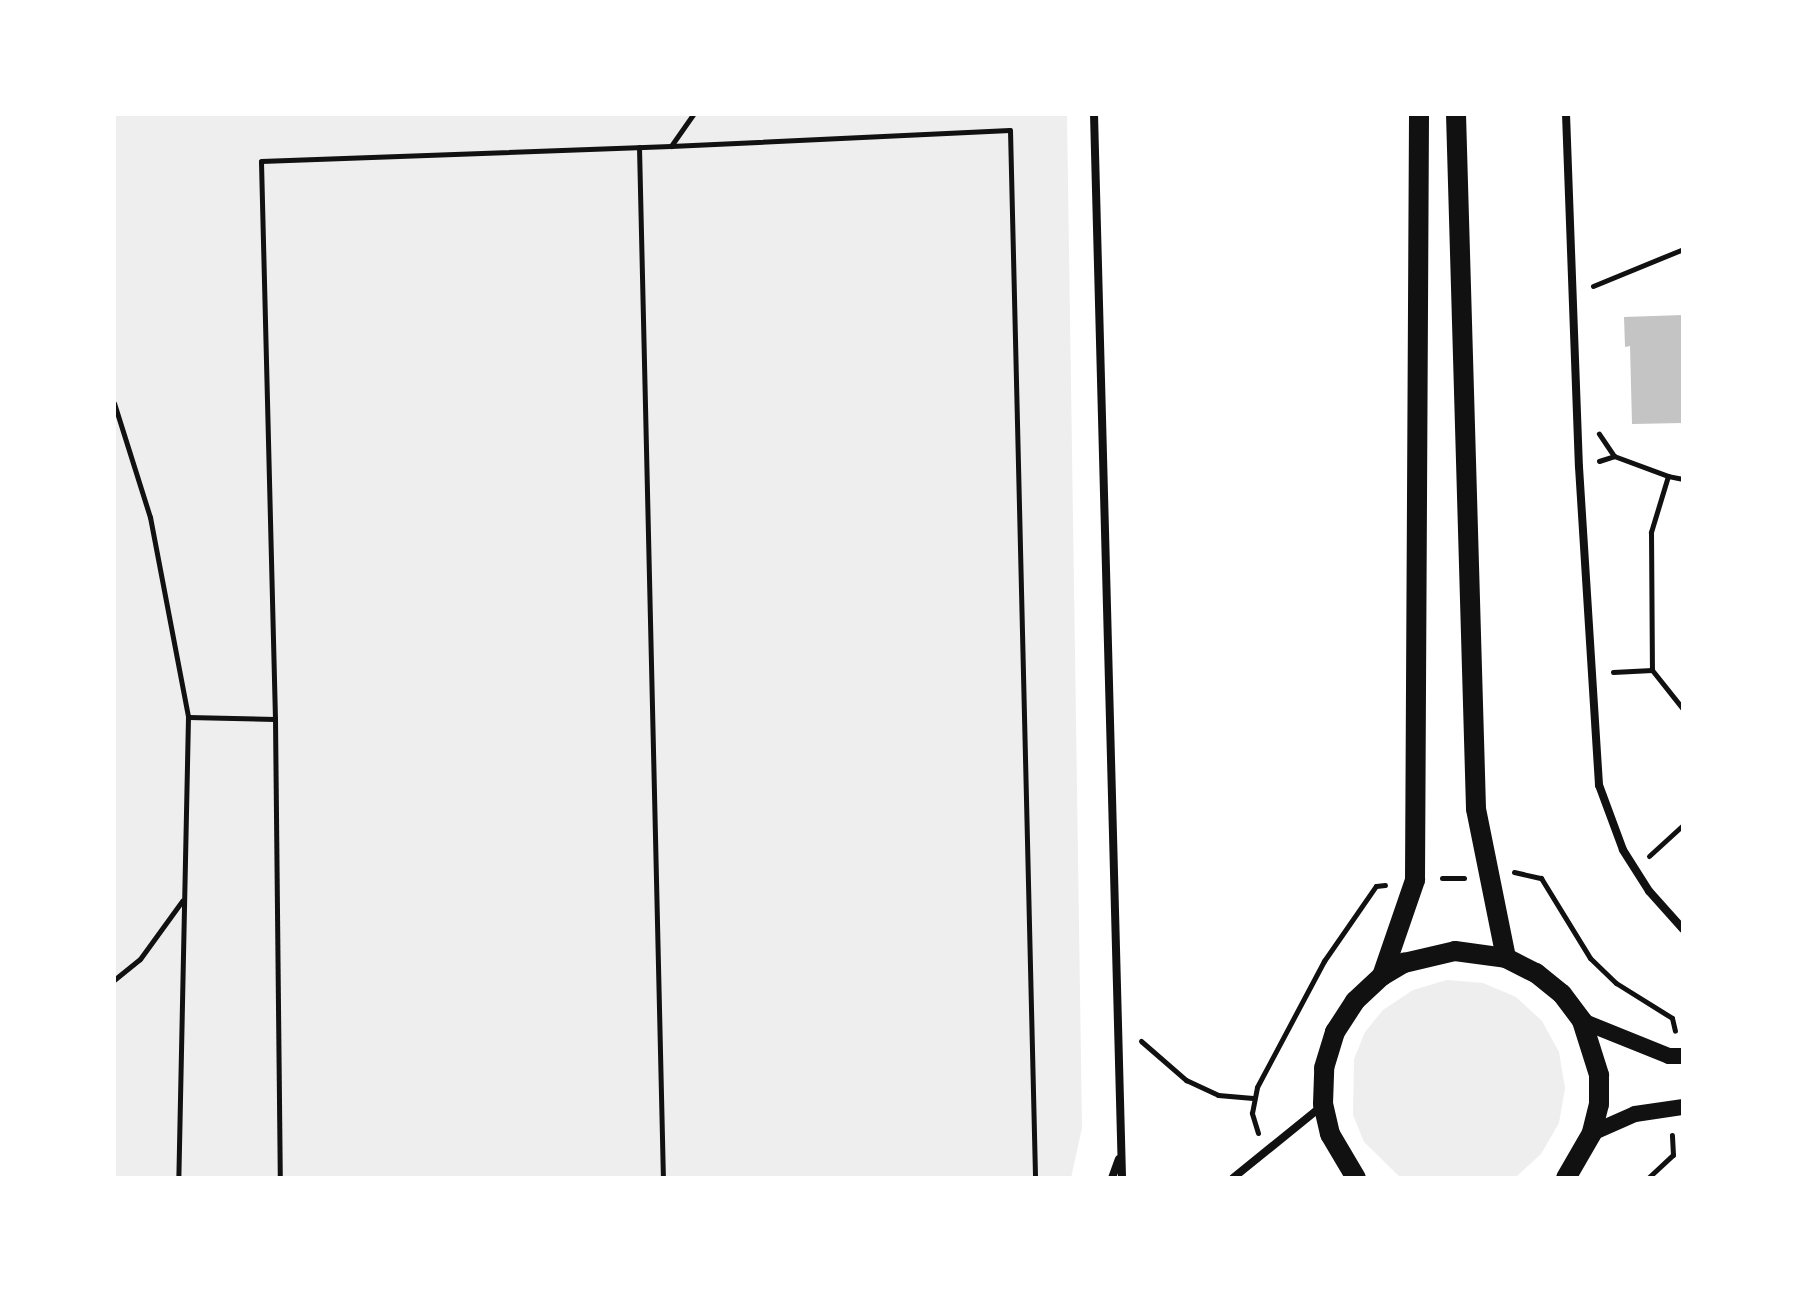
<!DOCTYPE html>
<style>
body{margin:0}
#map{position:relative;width:1797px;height:1292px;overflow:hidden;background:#fff;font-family:"Sofia Sans Condensed",sans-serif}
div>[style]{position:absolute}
.green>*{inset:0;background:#eee}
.building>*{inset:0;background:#c4c4c4}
.path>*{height:5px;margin:-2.5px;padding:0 2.5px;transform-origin:2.5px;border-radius:2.5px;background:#111}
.minor>*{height:8px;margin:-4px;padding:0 4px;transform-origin:4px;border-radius:4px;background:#111}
.secondary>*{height:16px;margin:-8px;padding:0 8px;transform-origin:8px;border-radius:8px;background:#111}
.primary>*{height:20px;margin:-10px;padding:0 10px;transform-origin:10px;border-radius:10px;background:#111}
span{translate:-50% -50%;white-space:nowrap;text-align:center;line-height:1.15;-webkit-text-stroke:8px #fff;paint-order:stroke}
.frame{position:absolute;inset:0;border:116px solid #fff;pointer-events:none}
</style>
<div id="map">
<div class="green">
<div style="clip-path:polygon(114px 114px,1067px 114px,1082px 1128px,1071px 1178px,114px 1178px)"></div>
<div style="clip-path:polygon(1447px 980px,1483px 983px,1516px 997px,1542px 1021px,1559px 1052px,1565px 1088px,1559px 1123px,1541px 1154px,1515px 1178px,1401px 1178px,1364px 1142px,1353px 1115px,1354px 1059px,1365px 1032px,1383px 1010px,1413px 990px)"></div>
</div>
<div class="building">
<div style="clip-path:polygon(1683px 315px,1683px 423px,1632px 424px,1630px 346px,1625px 347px,1624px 317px)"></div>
</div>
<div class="path">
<div style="left:671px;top:146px;width:339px;rotate:-2.7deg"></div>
<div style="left:1010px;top:130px;width:1048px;rotate:88.63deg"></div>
<div style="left:639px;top:147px;width:1031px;rotate:88.67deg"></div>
<div style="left:1593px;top:286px;width:97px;rotate:-22.3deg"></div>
<div style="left:114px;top:403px;width:120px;rotate:72.5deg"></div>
<div style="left:150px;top:517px;width:204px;rotate:79.2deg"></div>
<div style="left:188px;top:717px;width:461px;rotate:91.2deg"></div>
<div style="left:1614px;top:456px;width:58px;rotate:20.3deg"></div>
<div style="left:1599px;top:461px;width:16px;rotate:-18deg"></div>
<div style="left:1614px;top:456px;width:27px;rotate:-124deg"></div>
<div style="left:1683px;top:479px;width:15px;rotate:-169deg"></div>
<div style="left:1668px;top:476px;width:59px;rotate:106.9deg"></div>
<div style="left:1651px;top:532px;width:138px;rotate:89.6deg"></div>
<div style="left:1652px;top:670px;width:50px;rotate:51.5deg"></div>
<div style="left:1613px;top:672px;width:39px;rotate:-3deg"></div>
<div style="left:188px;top:717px;width:87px;rotate:1.3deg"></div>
<div style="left:275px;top:719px;width:558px;rotate:-91.44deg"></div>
<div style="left:261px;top:161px;width:410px;rotate:-2.1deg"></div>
<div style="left:671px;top:146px;width:39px;rotate:-55deg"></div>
<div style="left:275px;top:719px;width:459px;rotate:89.4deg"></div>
<div style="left:1649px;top:856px;width:46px;rotate:-42.4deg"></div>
<div style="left:1514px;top:872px;width:28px;rotate:13deg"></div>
<div style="left:1541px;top:878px;width:94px;rotate:58.5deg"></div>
<div style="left:1590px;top:958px;width:36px;rotate:44deg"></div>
<div style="left:1616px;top:983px;width:66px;rotate:32deg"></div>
<div style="left:1672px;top:1018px;width:13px;rotate:77deg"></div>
<div style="left:1442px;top:878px;width:22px"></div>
<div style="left:114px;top:980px;width:33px;rotate:-39deg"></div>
<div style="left:140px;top:959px;width:72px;rotate:-54.1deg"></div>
<div style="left:1141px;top:1041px;width:60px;rotate:40.9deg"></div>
<div style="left:1186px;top:1080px;width:35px;rotate:25deg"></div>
<div style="left:1218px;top:1095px;width:35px;rotate:5deg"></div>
<div style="left:1258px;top:1133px;width:21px;rotate:-107deg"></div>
<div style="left:1252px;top:1113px;width:26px;rotate:-79deg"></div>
<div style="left:1257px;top:1087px;width:143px;rotate:-62deg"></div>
<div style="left:1324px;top:961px;width:91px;rotate:-55.3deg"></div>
<div style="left:1376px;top:886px;width:9px;rotate:-6deg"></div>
<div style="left:1648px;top:1178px;width:34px;rotate:-43deg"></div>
<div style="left:1673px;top:1155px;width:20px;rotate:-93deg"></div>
</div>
<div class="minor">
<div style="left:1094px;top:114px;width:1064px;rotate:88.49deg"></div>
<div style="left:1566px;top:114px;width:353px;rotate:87.9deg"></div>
<div style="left:1579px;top:467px;width:319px;rotate:86.4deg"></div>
<div style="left:1599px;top:785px;width:69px;rotate:69.7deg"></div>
<div style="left:1623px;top:850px;width:49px;rotate:57.6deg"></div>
<div style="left:1649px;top:891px;width:51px;rotate:48.2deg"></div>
<div style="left:1112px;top:1178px;width:20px;rotate:-70deg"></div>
<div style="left:1233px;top:1178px;width:116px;rotate:-39deg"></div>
</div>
<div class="secondary">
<div style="left:1582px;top:1021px;width:94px;rotate:21.9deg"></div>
<div style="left:1669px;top:1056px;width:14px"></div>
<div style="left:1592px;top:1133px;width:47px;rotate:-23.8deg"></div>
<div style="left:1635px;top:1114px;width:49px;rotate:-8.3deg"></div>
</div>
<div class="primary">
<div style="left:1456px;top:114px;width:695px;rotate:88.35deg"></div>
<div style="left:1476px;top:809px;width:152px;rotate:78.6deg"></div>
<div style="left:1382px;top:976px;width:102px;rotate:-71deg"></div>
<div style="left:1415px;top:880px;width:766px;rotate:-89.7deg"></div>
<div style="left:1356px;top:1178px;width:51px;rotate:-120.6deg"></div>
<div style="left:1330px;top:1134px;width:31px;rotate:-103deg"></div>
<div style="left:1323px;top:1104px;width:36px;rotate:-88deg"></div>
<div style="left:1324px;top:1068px;width:38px;rotate:-73deg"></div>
<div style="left:1335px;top:1032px;width:37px;rotate:-57deg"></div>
<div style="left:1355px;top:1001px;width:37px;rotate:-43deg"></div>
<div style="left:1382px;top:976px;width:26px;rotate:-31deg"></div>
<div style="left:1404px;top:963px;width:52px;rotate:-13.2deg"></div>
<div style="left:1455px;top:951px;width:51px;rotate:7.8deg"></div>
<div style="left:1506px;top:958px;width:34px;rotate:27deg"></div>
<div style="left:1536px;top:973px;width:33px;rotate:39deg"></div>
<div style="left:1562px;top:994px;width:34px;rotate:53deg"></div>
<div style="left:1582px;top:1021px;width:57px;rotate:72.5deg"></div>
<div style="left:1599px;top:1075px;width:29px;rotate:90deg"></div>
<div style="left:1599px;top:1104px;width:30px;rotate:104deg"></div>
<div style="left:1592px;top:1133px;width:52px;rotate:120deg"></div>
</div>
<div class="frame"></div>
</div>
